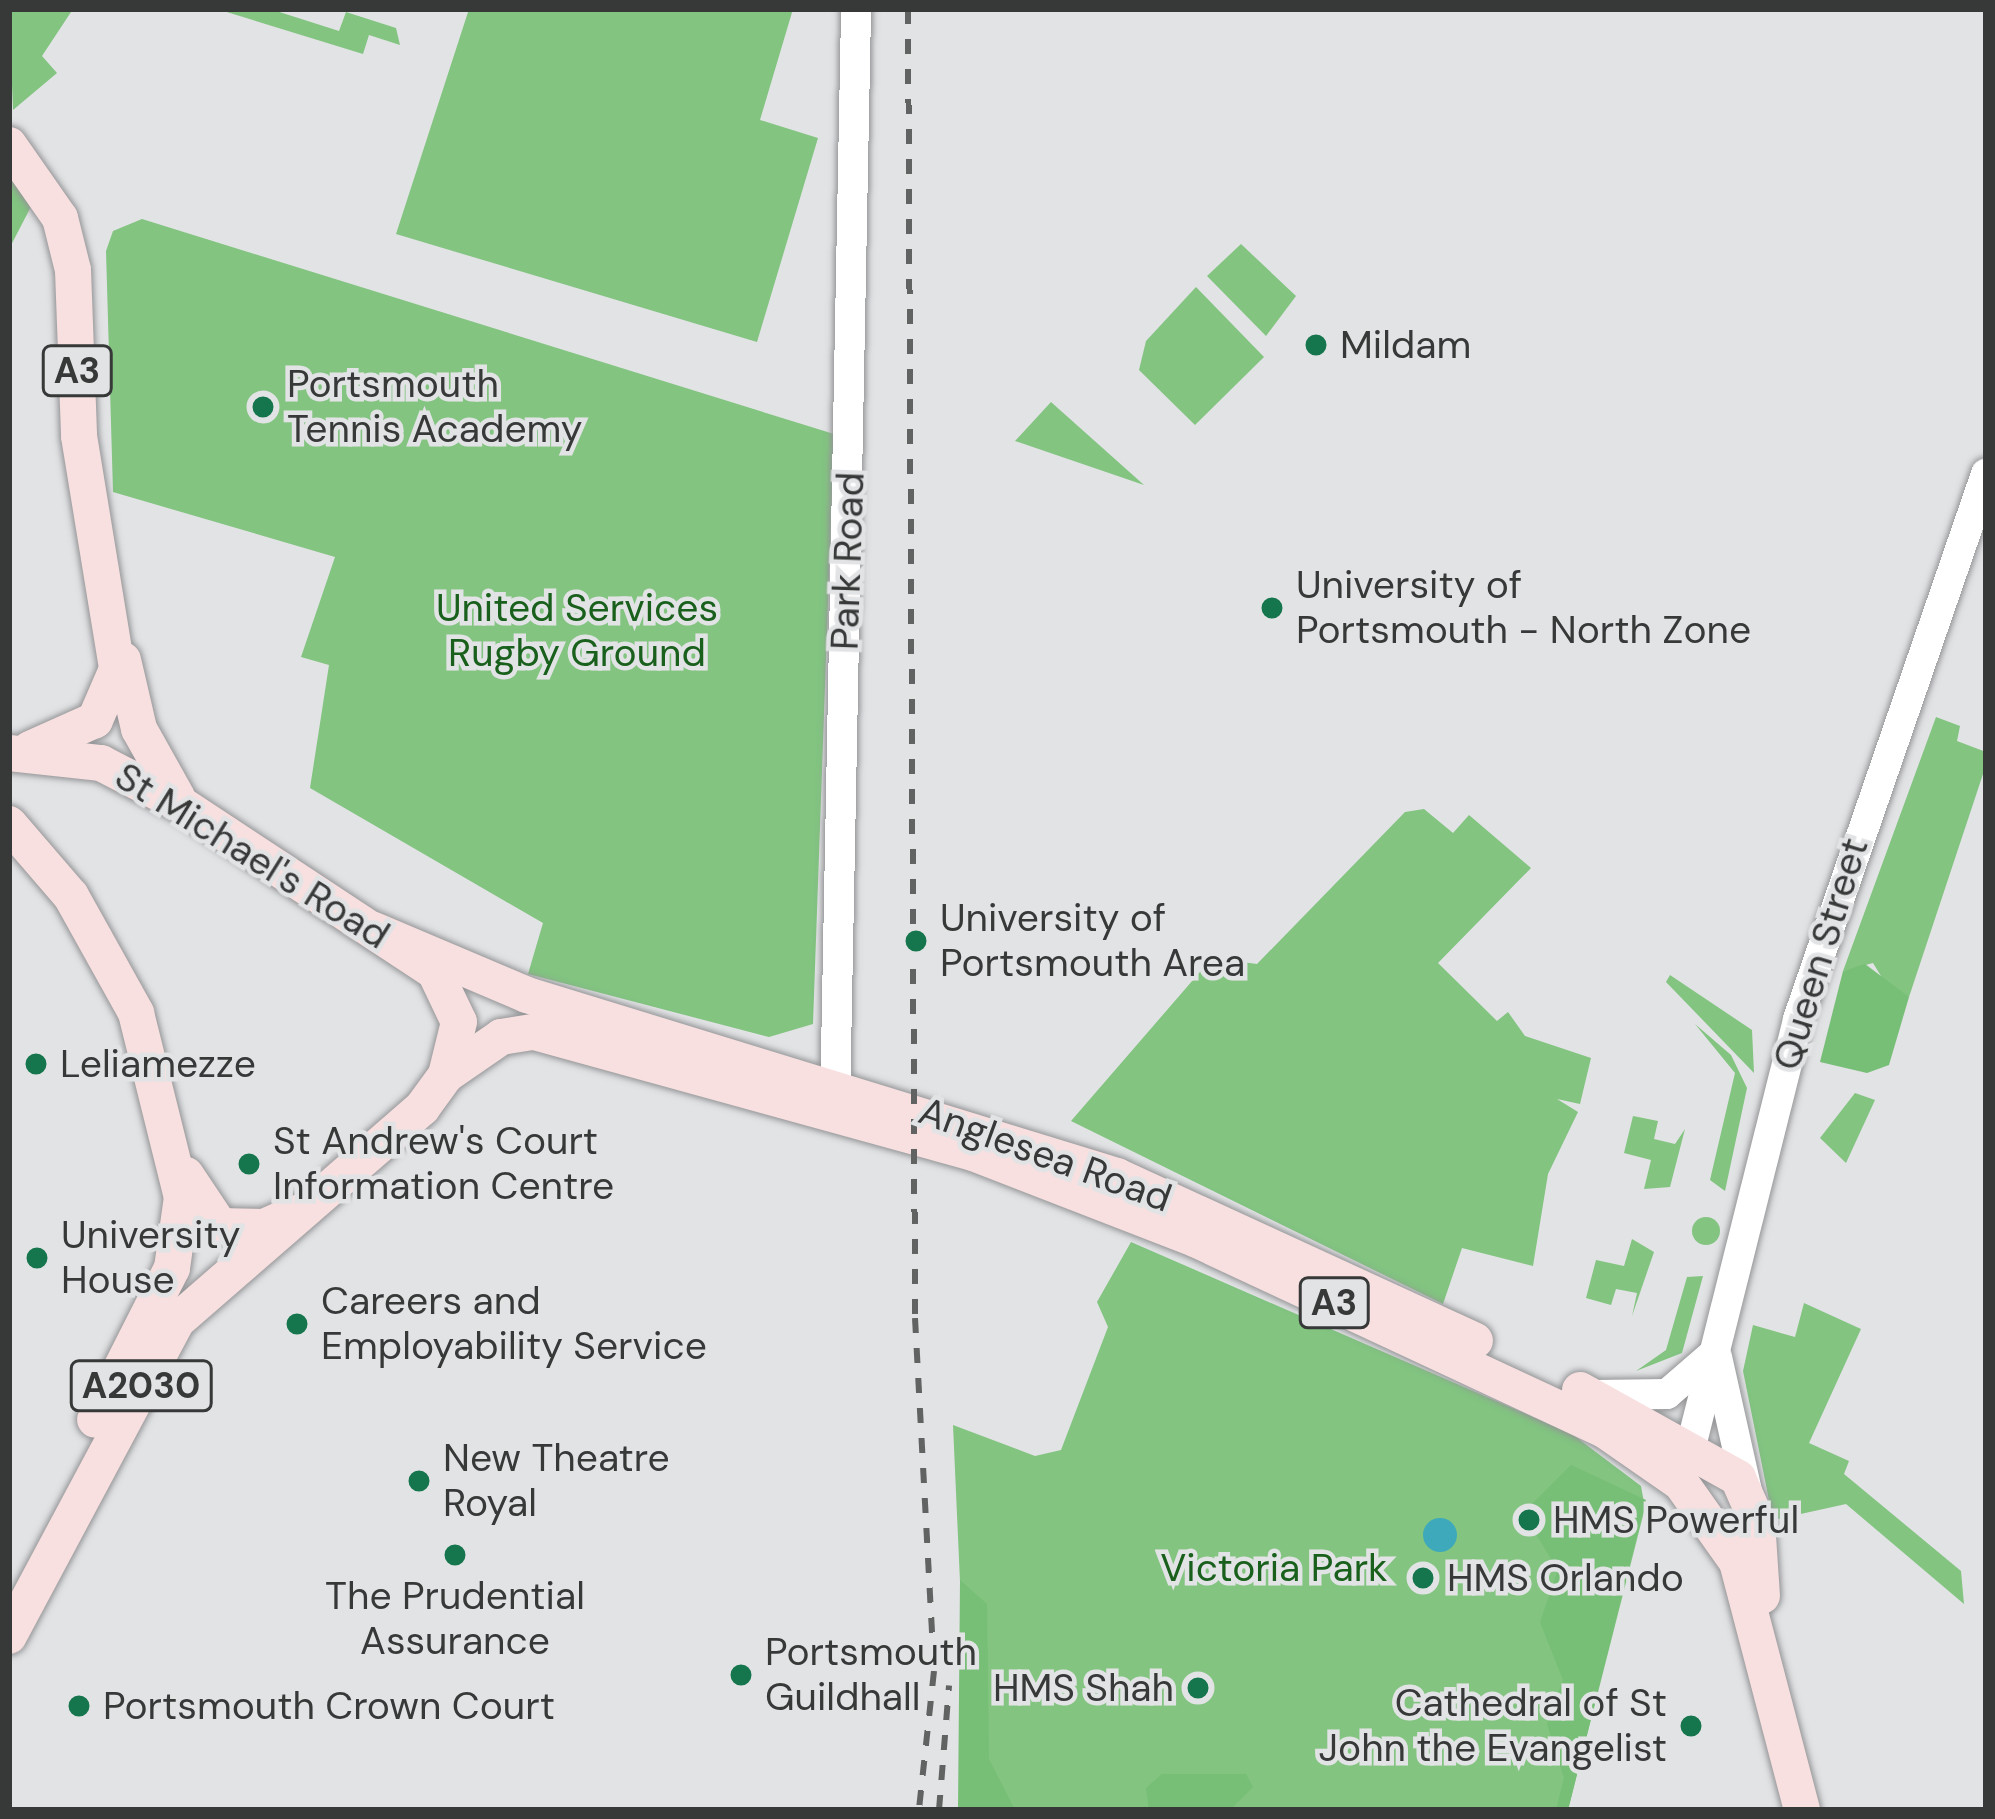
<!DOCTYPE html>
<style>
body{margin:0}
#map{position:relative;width:1995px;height:1819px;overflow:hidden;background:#e2e3e5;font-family:"DM Sans",sans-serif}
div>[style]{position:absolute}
.green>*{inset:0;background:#82c480}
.round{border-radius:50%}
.forest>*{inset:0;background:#77be76}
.water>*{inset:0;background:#3da9bb}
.roads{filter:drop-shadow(0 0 3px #949597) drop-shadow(0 0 3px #949597)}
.minor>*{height:30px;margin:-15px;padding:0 15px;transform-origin:15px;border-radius:15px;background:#fff}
.major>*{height:36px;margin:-18px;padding:0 18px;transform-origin:18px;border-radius:18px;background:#f8e0e0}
.rail>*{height:6px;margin-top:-3px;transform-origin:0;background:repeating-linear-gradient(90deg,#616262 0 15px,transparent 0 30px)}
.dots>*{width:33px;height:33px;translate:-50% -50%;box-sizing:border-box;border:6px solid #e2e3e5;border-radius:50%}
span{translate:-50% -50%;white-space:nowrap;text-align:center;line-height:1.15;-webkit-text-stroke:9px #e2e3e5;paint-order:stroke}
.shield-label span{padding:3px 9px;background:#e2e3e5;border:3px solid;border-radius:9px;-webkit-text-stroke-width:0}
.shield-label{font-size:36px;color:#373838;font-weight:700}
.poi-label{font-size:39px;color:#373838}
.left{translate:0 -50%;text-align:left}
.right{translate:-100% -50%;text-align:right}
.street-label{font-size:39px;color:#373838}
.park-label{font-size:39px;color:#19601c}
.frame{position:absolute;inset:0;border:12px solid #373838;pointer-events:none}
</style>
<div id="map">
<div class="green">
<div style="clip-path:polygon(9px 9px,73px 9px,42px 56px,57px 73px,13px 110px)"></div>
<div style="clip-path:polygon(217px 9px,270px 9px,339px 31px,346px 12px,396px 28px,400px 45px,369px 35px,363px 54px)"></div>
<div style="clip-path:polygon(469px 9px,793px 9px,760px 120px,818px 138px,757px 342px,396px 234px)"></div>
<div style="clip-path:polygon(9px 169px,35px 199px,9px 249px)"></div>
<div style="clip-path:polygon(142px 219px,834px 434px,813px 1024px,769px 1037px,528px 974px,543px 923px,310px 788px,329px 665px,301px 657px,335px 557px,113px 492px,106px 251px,113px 231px)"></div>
<div style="clip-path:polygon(1241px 244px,1296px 296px,1266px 336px,1207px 276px)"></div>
<div style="clip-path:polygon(1196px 287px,1264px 357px,1195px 425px,1139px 370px,1146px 341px)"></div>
<div style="clip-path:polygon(1051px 402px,1144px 485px,1015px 441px)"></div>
<div style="clip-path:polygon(1936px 717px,1960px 726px,1957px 741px,1986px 752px,1986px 765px,1909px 997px,1892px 994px,1873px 963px,1843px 971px)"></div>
<div style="clip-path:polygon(1424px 809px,1453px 833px,1469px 815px,1531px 868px,1438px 963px,1497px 1021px,1508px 1012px,1525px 1036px,1591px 1058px,1580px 1104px,1557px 1099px,1578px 1112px,1548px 1174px,1533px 1266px,1462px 1248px,1443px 1304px,1071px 1121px,1212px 958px,1257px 964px,1405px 812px)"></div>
<div style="clip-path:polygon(1670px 975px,1752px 1030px,1754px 1073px,1666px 982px)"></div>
<div style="clip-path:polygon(1695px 1024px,1731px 1055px,1747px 1088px,1725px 1191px,1710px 1180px,1735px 1073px)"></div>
<div style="clip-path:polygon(1855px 1093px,1875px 1100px,1846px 1163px,1820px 1138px)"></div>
<div style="clip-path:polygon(1633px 1116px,1658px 1121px,1654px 1139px,1675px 1144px,1685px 1129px,1670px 1187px,1644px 1189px,1651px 1160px,1624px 1153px)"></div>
<div class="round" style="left:1692px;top:1217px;width:28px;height:28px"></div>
<div style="clip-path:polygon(1632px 1239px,1654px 1252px,1632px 1316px,1637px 1293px,1616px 1289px,1611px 1305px,1586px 1298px,1596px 1260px,1624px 1266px)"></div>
<div style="clip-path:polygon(1131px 1242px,1572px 1434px,1641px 1486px,1645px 1508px,1568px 1810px,958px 1810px,966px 1716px,953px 1425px,1035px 1456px,1061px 1450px,1108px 1327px,1097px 1302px)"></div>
<div style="clip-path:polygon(1703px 1276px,1682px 1353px,1636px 1371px,1666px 1350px,1687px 1277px)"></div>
<div style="clip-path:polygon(1804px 1303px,1861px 1329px,1809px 1443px,1849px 1461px,1844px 1474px,1961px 1571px,1964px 1604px,1846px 1504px,1773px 1520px,1743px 1371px,1753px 1325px,1795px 1337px)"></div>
</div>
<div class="forest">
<div style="clip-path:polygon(1865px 964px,1909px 997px,1889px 1065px,1867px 1073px,1820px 1062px,1843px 971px)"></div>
<div style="clip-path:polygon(1571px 1465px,1646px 1500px,1568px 1810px,1556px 1810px,1564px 1778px,1547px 1724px,1563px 1680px,1540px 1622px,1558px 1570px,1523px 1513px)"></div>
<div style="clip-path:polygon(960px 1580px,987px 1604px,989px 1759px,1015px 1810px,958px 1810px)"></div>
<div style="clip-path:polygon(1162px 1774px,1246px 1774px,1253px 1787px,1230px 1810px,1149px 1810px,1146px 1788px)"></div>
</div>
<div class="water">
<div class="round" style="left:1423px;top:1518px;width:34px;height:34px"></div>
</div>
<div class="roads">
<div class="minor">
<div style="left:835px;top:1106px;width:1097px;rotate:-88.9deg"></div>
<div style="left:1717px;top:1357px;width:137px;rotate:77.4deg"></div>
<div style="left:1596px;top:1395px;width:71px;rotate:-0.8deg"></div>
<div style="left:1667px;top:1394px;width:58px;rotate:-40.8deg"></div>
<div style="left:1691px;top:1446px;width:440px;rotate:-75.9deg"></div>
<div style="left:1798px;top:1019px;width:577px;rotate:-70.97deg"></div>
</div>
<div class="major">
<div style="left:9px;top:145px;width:89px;rotate:55.1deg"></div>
<div style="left:60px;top:218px;width:54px;rotate:76deg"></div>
<div style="left:73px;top:270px;width:166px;rotate:87.9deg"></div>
<div style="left:79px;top:436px;width:236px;rotate:80.7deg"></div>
<div style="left:117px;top:669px;width:56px;rotate:113.3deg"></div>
<div style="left:95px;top:720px;width:71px;rotate:156deg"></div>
<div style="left:123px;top:660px;width:71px;rotate:76.9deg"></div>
<div style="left:139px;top:729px;width:78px;rotate:60.8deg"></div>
<div style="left:9px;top:753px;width:93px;rotate:6.2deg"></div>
<div style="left:101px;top:763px;width:91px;rotate:27.4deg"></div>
<div style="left:182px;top:805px;width:303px;rotate:33.4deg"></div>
<div style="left:435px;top:972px;width:55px;rotate:64.4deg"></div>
<div style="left:459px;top:1022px;width:55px;rotate:103.8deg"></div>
<div style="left:446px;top:1075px;width:41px;rotate:126deg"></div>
<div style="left:422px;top:1108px;width:325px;rotate:139deg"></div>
<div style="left:177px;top:1321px;width:357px;rotate:118.1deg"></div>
<div style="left:9px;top:824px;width:95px;rotate:49.3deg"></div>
<div style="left:71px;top:896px;width:134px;rotate:60.9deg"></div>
<div style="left:136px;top:1013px;width:190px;rotate:76deg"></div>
<div style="left:182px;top:1197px;width:72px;rotate:98deg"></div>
<div style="left:172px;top:1268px;width:170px;rotate:116.9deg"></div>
<div style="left:374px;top:930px;width:166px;rotate:23deg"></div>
<div style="left:527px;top:995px;width:617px;rotate:17.05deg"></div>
<div style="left:1117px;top:1176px;width:394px;rotate:24.7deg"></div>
<div style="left:446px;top:1075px;width:67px;rotate:-34.6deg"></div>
<div style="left:501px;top:1037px;width:33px;rotate:-9deg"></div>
<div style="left:534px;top:1032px;width:455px;rotate:15.4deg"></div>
<div style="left:973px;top:1153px;width:240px;rotate:21.2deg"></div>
<div style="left:1197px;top:1240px;width:448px;rotate:25deg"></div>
<div style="left:1603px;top:1429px;width:95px;rotate:34.7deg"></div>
<div style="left:1681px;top:1483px;width:97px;rotate:54.7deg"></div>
<div style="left:1737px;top:1562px;width:256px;rotate:75.3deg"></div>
<div style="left:186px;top:1175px;width:61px;rotate:56.3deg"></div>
<div style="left:220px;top:1226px;width:44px;rotate:1.3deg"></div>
<div style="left:264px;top:1227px;width:34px;rotate:-24deg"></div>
<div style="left:1580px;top:1390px;width:181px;rotate:29.1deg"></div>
<div style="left:1738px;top:1478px;width:47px;rotate:66.2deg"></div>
<div style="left:1757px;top:1521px;width:75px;rotate:86.2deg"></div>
</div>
</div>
<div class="rail">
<div style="left:908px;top:9px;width:1309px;rotate:89.69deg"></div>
<div style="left:915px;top:1318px;width:354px;rotate:86.9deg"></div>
<div style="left:934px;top:1671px;width:140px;rotate:96.2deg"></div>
<div style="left:939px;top:1810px;width:125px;rotate:-85.4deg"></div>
</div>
<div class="dots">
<div style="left:1316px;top:345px;background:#15754c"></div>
<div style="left:263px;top:407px;background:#15754c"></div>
<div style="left:1272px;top:608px;background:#15754c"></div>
<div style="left:916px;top:941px;background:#15754c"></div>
<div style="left:36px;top:1064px;background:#15754c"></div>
<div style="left:249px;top:1164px;background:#15754c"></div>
<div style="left:37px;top:1258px;background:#15754c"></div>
<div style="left:297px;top:1324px;background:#15754c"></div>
<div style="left:419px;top:1481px;background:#15754c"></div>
<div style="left:1529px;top:1520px;background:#15754c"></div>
<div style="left:455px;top:1555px;background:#15754c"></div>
<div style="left:1423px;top:1578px;background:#15754c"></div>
<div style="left:741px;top:1675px;background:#15754c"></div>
<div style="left:1198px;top:1688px;background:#15754c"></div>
<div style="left:79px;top:1706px;background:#15754c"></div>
<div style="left:1691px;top:1726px;background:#15754c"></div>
</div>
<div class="shield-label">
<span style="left:77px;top:371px">A3</span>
<span style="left:1334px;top:1303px">A3</span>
<span style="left:141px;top:1386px">A2030</span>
</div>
<div class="poi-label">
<span class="left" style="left:1340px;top:345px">Mildam</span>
<span class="left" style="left:287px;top:407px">Portsmouth<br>Tennis Academy</span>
<span class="left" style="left:1296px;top:608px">University of<br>Portsmouth - North Zone</span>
<span class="left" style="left:940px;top:941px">University of<br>Portsmouth Area</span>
<span class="left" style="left:60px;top:1064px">Leliamezze</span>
<span class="left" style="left:273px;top:1164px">St Andrew's Court<br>Information Centre</span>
<span class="left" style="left:61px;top:1258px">University<br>House</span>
<span class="left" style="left:321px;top:1324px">Careers and<br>Employability Service</span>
<span class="left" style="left:443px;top:1481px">New Theatre<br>Royal</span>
<span class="left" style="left:1553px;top:1520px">HMS Powerful</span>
<span class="left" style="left:1447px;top:1578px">HMS Orlando</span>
<span style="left:455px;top:1619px">The Prudential<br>Assurance</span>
<span class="left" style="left:765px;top:1675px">Portsmouth<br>Guildhall</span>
<span class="right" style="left:1174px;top:1688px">HMS Shah</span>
<span class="right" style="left:1667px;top:1726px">Cathedral of St<br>John the Evangelist</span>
<span class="left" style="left:103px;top:1706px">Portsmouth Crown Court</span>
</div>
<div class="street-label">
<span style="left:848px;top:561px;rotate:-88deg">Park Road</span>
<span style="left:252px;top:856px;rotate:32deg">St Michael's Road</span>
<span style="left:1821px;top:954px;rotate:-73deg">Queen Street</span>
<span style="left:1045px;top:1155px;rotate:20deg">Anglesea Road</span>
</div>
<div class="park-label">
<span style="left:577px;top:631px">United Services<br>Rugby Ground</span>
<span style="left:1274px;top:1568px">Victoria Park</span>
</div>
<div class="frame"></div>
</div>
